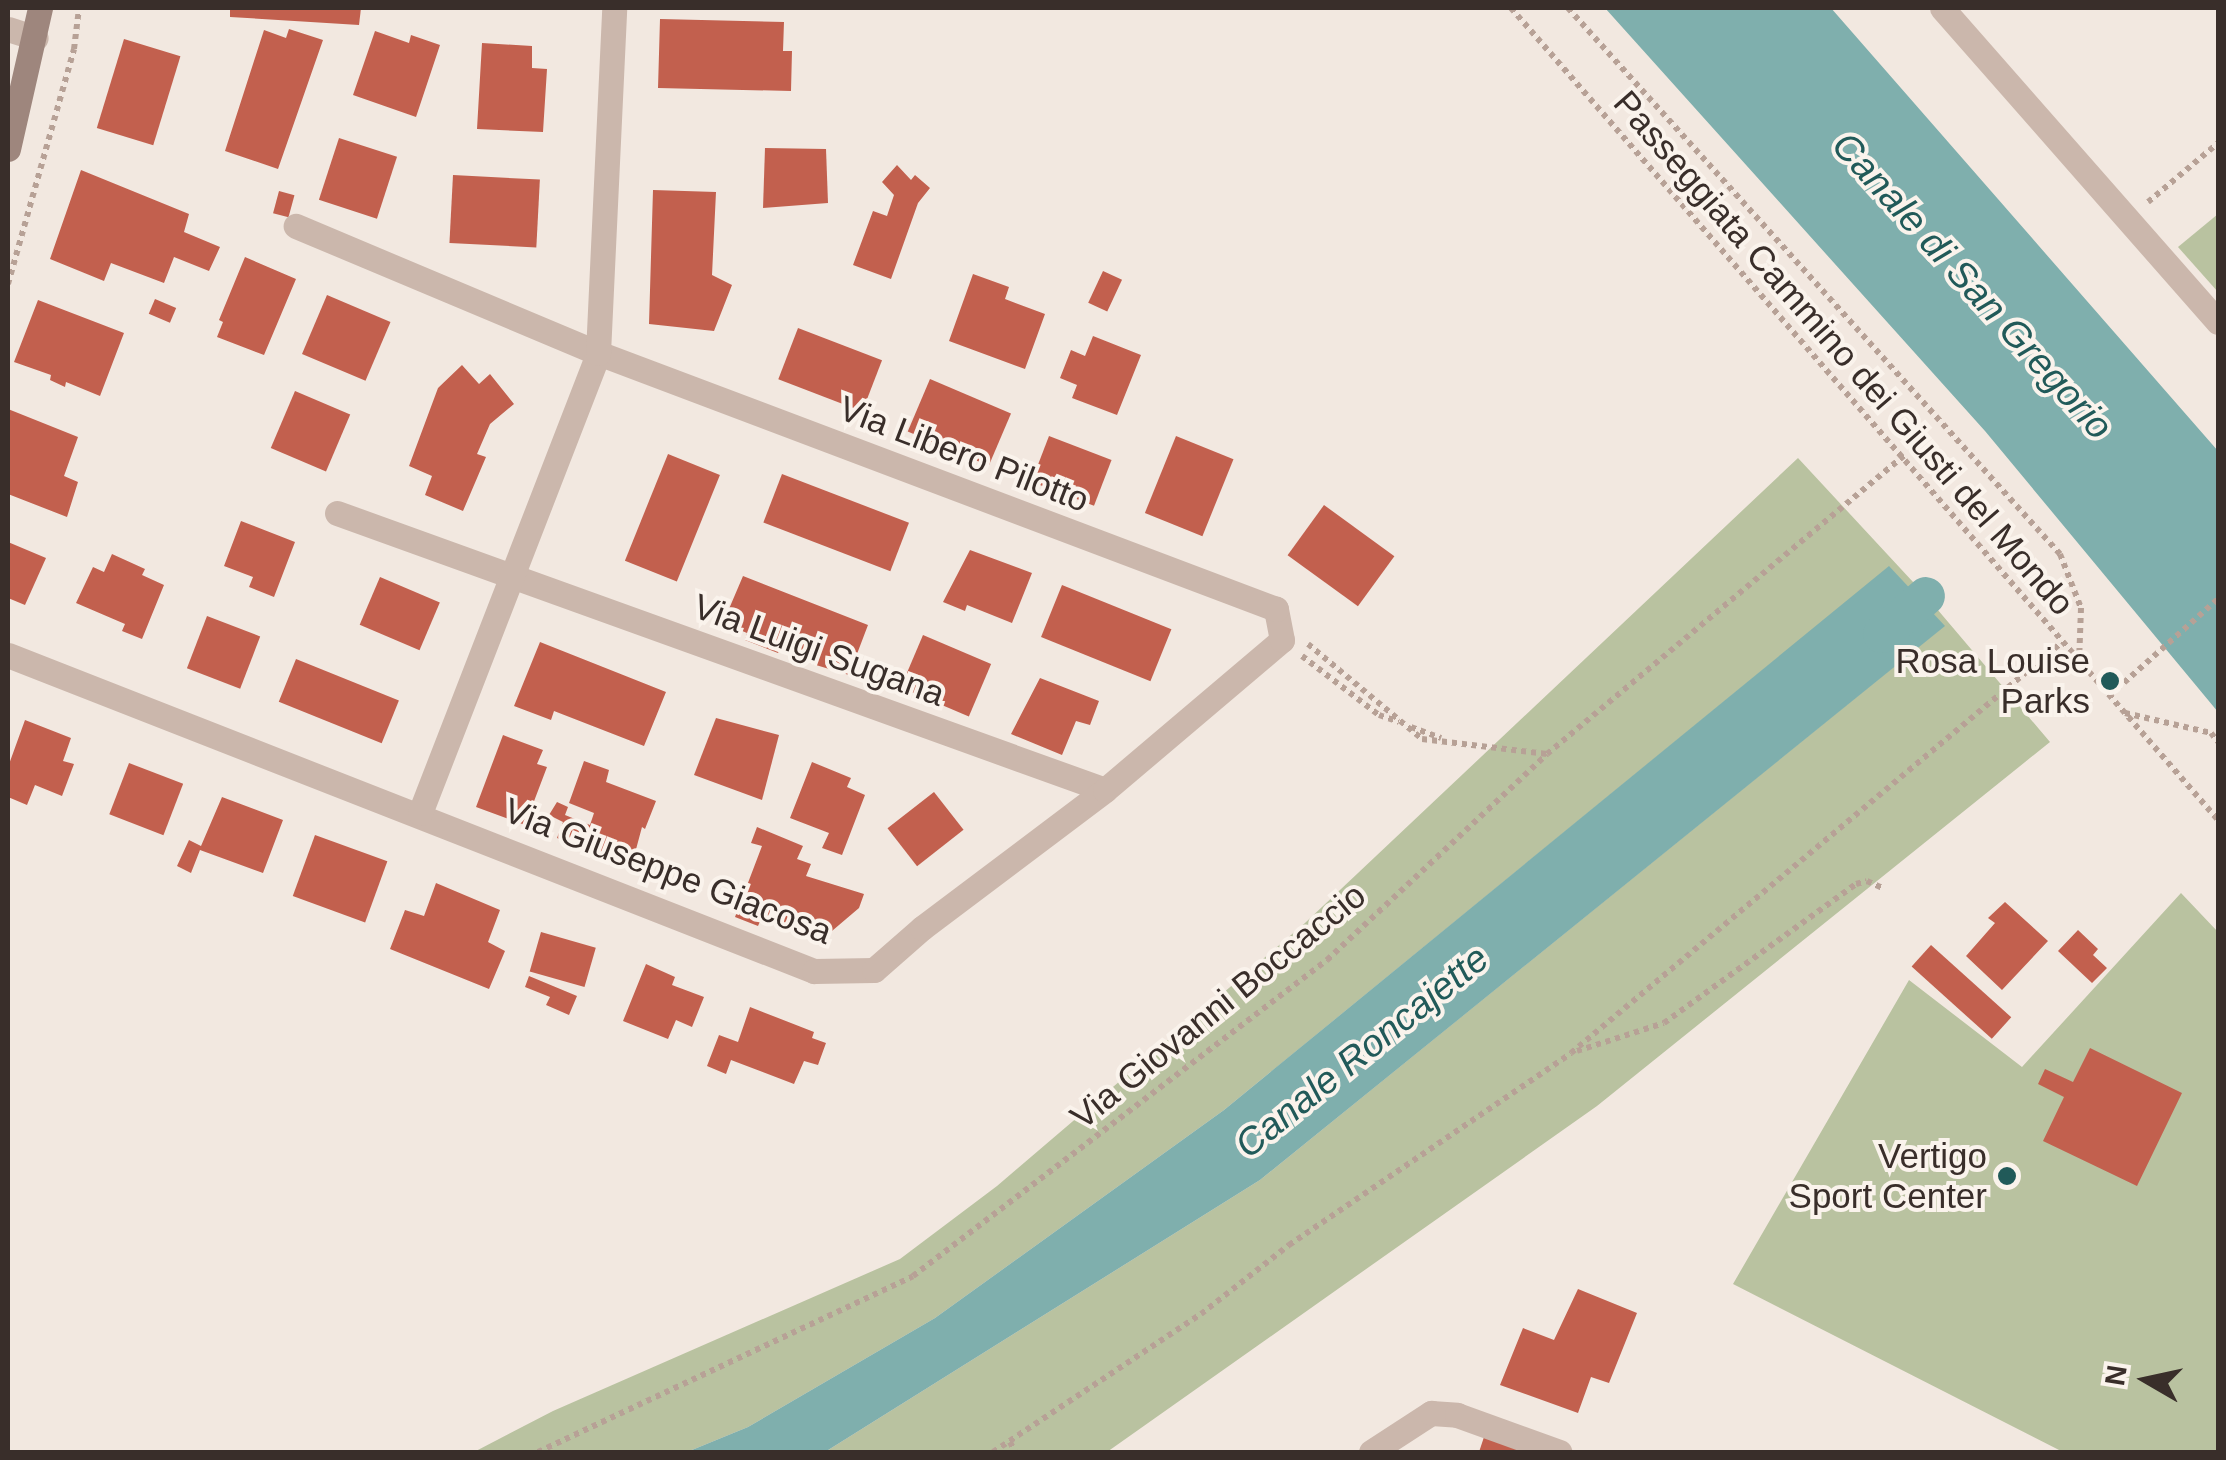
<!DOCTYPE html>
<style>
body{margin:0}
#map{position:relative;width:2226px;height:1460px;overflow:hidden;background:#f2e8e0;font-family:Arial,sans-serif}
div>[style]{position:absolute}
.green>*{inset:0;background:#b9c2a0}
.water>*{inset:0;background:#7fafad}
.canal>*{height:38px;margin:-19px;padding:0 19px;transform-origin:19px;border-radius:19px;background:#7fafad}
.building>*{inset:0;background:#c2604e;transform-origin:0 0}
.path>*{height:6px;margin-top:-3px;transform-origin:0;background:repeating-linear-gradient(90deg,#b7a196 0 5px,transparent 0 10px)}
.street>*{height:25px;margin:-12.5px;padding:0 12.5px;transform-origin:12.5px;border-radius:12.5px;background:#cbb7ac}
.secondary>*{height:25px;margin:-12.5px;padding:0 12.5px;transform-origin:12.5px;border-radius:12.5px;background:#9e867d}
.dots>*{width:28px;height:28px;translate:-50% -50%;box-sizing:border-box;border:5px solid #faf3ec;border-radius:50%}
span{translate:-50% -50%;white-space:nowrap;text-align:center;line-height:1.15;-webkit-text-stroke:8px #faf3ec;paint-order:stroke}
.street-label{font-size:35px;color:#392e2a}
.poi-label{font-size:35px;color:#392e2a}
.right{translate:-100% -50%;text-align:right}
.water-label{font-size:38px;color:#215a59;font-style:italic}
.frame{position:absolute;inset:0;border:10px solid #392e2a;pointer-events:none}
.north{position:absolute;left:2096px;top:1330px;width:100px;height:100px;-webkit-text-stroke:8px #faf3ec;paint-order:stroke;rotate:279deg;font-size:28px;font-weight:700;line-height:40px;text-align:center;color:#392e2a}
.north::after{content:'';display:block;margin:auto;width:35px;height:45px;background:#392e2a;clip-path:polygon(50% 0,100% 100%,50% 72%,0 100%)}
</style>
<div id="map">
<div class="green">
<div style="clip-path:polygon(2218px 214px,2218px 292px,2178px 247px)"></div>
<div style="clip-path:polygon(1798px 458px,1926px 596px,2050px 742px,1597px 1106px,1107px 1452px,825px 1452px,1260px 1180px,1944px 626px,1889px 567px,1224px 1110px,935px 1318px,748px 1427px,687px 1452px,474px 1452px,553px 1411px,900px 1259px,997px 1186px,1305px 923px)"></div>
<div style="clip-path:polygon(2181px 893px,2218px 932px,2218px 1452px,2063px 1452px,1733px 1284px,1909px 980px,2022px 1067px)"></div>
</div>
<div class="water">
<div style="clip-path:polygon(1605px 8px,1831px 8px,2218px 451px,2218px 712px,1985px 431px)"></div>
<div style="clip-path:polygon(1889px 566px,1945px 626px,1260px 1180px,825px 1452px,687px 1452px,748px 1427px,935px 1318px,1224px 1110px)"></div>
</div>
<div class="canal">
<div style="left:1882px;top:634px;width:58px;rotate:-40.8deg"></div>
</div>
<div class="building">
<div style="clip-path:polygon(230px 8px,361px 8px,359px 25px,230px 17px)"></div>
<div style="clip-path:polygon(660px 19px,784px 22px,783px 51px,792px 51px,791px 91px,658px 88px)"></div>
<div style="clip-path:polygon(289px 29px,323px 40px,278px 169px,225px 151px,264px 30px,286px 38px)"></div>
<div style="clip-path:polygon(375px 31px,409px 43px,411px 35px,440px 45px,416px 117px,353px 95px)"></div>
<div style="left:124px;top:39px;width:59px;height:93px;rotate:17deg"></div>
<div style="clip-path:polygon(482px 43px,532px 46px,532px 68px,547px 69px,543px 132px,477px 129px)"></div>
<div style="left:339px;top:138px;width:61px;height:65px;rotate:18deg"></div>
<div style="clip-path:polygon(765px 148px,826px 149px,828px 203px,763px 208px)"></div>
<div style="clip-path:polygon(897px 165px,911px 180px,915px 175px,930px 188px,918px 203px,891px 279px,853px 265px,873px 211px,887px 216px,894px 195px,882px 182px)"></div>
<div style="clip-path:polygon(81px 170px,189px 214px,184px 232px,220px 247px,209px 271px,174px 257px,164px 283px,111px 263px,104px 281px,50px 259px)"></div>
<div style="left:453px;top:175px;width:87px;height:68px;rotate:3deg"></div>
<div style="clip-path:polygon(653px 190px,716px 192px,712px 275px,732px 285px,714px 331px,649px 324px)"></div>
<div style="left:279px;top:191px;width:16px;height:23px;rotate:15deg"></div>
<div style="clip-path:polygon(245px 257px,296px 279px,264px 355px,217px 337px,223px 322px,219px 320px)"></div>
<div style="left:1103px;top:271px;width:21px;height:35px;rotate:25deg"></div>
<div style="clip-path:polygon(973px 274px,1009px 287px,1005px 299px,1045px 314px,1025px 369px,949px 341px)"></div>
<div style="left:327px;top:295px;width:69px;height:64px;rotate:23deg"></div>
<div style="left:155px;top:299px;width:23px;height:16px;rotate:23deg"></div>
<div style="clip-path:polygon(38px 300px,124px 333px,100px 396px,66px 382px,65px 387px,50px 380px,51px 375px,14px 362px)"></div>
<div style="left:798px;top:328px;width:90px;height:55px;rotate:21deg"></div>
<div style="clip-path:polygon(1093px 336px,1141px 355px,1117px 415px,1072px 398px,1077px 385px,1060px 378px,1071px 350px,1085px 356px)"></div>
<div style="clip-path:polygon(462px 365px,479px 384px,490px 374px,514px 404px,490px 424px,477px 454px,486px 457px,463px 511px,425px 495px,432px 476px,409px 466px,438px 388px)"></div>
<div style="left:930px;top:379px;width:88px;height:57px;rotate:23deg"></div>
<div style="left:295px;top:391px;width:60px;height:62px;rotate:23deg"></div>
<div style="clip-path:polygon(8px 409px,78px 437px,64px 476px,78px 482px,67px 517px,8px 494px)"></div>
<div style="left:1049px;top:436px;width:67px;height:49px;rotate:21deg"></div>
<div style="left:1176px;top:436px;width:62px;height:83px;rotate:22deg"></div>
<div style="left:668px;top:454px;width:56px;height:115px;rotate:22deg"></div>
<div style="left:782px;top:474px;width:136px;height:52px;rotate:21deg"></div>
<div style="left:1324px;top:505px;width:87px;height:62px;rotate:36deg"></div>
<div style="clip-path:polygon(241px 521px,295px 542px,274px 597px,249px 587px,253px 577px,224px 566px)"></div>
<div style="clip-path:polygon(8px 542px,46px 558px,25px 605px,8px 598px)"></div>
<div style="clip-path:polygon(970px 550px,1032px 573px,1012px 623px,967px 605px,965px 611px,943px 602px)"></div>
<div style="clip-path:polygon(112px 554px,145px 569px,142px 575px,164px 585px,142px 639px,122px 631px,125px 624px,76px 603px,93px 567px,104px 572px)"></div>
<div style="clip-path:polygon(743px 576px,868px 625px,849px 675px,796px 659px,798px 654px,781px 647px,778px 653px,745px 640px,747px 633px,723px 623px)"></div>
<div style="left:380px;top:577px;width:65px;height:52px;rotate:23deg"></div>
<div style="left:1062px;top:585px;width:118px;height:56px;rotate:22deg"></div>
<div style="left:207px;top:616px;width:57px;height:56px;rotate:21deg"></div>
<div style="left:923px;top:635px;width:74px;height:57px;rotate:23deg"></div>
<div style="clip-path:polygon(540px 642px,666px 692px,644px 746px,554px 711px,551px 720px,514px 706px)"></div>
<div style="left:296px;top:659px;width:111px;height:46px;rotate:22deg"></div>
<div style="clip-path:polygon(1040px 678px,1099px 701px,1090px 725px,1076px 721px,1062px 755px,1011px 734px)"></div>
<div style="clip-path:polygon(716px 718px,779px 735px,762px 800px,694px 775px)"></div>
<div style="clip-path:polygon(25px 720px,71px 738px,63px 761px,74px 764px,62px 796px,35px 785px,27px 805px,8px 797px,8px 767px)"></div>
<div style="clip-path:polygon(503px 735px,543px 750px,537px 764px,547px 767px,525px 825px,476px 807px)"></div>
<div style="clip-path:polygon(584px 761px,609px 770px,606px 782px,656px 801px,645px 829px,642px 827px,631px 868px,557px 838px,563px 822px,549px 815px,557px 802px,568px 807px,565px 815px,590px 825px,594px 813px,569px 803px)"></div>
<div style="clip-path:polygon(812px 762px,851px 778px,847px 787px,865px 795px,842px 855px,822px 848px,829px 833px,790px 818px)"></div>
<div style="left:129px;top:763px;width:58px;height:55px;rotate:21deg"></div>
<div style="left:934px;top:792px;width:48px;height:59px;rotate:52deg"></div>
<div style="clip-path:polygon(222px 797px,283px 820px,263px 873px,200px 850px,191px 873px,177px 866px,189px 840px,201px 846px)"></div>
<div style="clip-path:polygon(757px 827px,803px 846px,797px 859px,811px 864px,806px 876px,864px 894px,859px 908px,819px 942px,761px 919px,758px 926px,735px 917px,762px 846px,751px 843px)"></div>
<div style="left:315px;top:835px;width:77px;height:65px;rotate:20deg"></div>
<div style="clip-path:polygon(436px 883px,500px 910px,488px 942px,505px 951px,489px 989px,390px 949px,405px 910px,424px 916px)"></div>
<div style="clip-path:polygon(2005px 902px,2048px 941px,2002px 990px,1966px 956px,1995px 923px,1988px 918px)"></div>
<div style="clip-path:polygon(2078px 930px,2098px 949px,2093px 955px,2107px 968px,2092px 983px,2058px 951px)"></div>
<div style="left:541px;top:932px;width:57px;height:41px;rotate:16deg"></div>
<div style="left:1931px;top:945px;width:108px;height:29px;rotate:42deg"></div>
<div style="clip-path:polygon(646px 964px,675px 977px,672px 985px,704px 997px,692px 1027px,676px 1020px,668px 1039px,623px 1021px)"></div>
<div style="clip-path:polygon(529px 976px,577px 996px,569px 1015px,546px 1005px,550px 997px,525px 987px)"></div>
<div style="clip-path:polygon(750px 1007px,814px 1032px,812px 1038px,826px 1043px,818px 1065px,804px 1061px,794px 1084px,731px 1060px,726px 1074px,707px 1066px,719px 1035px,738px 1042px)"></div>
<div style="clip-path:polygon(2090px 1048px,2182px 1093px,2137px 1186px,2043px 1141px,2064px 1097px,2038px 1084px,2045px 1069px,2073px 1082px)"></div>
<div style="clip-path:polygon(1578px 1289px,1637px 1313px,1609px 1383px,1591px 1377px,1578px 1413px,1500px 1385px,1523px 1328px,1554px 1340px)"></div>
<div style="clip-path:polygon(1485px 1434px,1539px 1452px,1479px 1452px)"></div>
</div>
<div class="path">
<div style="left:1511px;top:8px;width:1077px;rotate:48.95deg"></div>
<div style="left:1568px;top:8px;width:735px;rotate:47.98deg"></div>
<div style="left:2060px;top:554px;width:58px;rotate:68.7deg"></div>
<div style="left:2081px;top:608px;width:55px;rotate:92.1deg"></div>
<div style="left:2148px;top:202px;width:92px;rotate:-40.1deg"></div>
<div style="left:8px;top:284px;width:244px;rotate:-74.3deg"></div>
<div style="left:74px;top:49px;width:41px;rotate:-83deg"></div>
<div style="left:1308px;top:644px;width:148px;rotate:39.8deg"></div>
<div style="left:1422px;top:739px;width:126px;rotate:6.8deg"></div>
<div style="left:1302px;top:656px;width:97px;rotate:37.5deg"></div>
<div style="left:1379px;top:715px;width:21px;rotate:19deg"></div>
<div style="left:2109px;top:696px;width:146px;rotate:-41.7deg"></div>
<div style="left:2125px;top:713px;width:88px;rotate:13.1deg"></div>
<div style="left:2211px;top:733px;width:11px;rotate:52deg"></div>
<div style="left:1411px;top:727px;width:32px;rotate:20deg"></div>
<div style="left:1577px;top:1051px;width:91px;rotate:-17.8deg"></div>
<div style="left:1664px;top:1023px;width:237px;rotate:-35.9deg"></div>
<div style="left:1856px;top:884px;width:11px;rotate:-15deg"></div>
<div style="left:1867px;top:881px;width:17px;rotate:24deg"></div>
<div style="left:1010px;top:1442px;width:11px;rotate:63deg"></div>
<div style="left:538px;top:1452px;width:414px;rotate:-25.1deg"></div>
<div style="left:913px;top:1276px;width:521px;rotate:-37.35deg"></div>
<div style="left:1327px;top:960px;width:301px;rotate:-43.1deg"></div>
<div style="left:1547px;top:754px;width:466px;rotate:-39.9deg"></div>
<div style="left:993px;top:1452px;width:250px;rotate:-33.6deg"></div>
<div style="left:1201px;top:1314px;width:112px;rotate:-38.1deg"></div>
<div style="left:1289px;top:1245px;width:341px;rotate:-34.2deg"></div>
<div style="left:1571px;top:1053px;width:639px;rotate:-39.92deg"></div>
</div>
<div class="street">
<div style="left:1942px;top:8px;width:418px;rotate:48.7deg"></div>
<div style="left:8px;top:29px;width:29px;rotate:18deg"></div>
<div style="left:337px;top:513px;width:816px;rotate:19.83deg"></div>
<div style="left:8px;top:655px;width:866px;rotate:21.41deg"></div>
<div style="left:814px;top:971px;width:60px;rotate:-1deg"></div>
<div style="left:874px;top:970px;width:64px;rotate:-41.2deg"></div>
<div style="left:922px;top:928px;width:229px;rotate:-37deg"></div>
<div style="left:1105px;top:790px;width:232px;rotate:-40.3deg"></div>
<div style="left:1282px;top:640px;width:32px;rotate:-101deg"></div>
<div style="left:1276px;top:609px;width:725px;rotate:-159.31deg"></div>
<div style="left:598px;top:353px;width:328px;rotate:-157.2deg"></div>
<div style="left:420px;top:813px;width:493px;rotate:-68.8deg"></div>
<div style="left:598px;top:353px;width:345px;rotate:-87.3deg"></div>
<div style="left:1371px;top:1452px;width:72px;rotate:-33deg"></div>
<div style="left:1431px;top:1413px;width:26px;rotate:4deg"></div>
<div style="left:1457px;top:1415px;width:109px;rotate:19.9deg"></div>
</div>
<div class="secondary">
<div style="left:8px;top:149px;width:145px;rotate:-77.2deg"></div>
</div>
<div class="dots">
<div style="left:2110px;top:681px;background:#215a59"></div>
<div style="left:2007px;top:1176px;background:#215a59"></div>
</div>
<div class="street-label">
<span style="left:1844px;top:353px;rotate:49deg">Passeggiata Cammino dei Giusti del Mondo</span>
<span style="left:964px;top:454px;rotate:21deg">Via Libero Pilotto</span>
<span style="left:819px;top:650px;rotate:20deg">Via Luigi Sugana</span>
<span style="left:668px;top:871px;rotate:21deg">Via Giuseppe Giacosa</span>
<span style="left:1218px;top:1006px;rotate:-39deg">Via Giovanni Boccaccio</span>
</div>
<div class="poi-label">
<span class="right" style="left:2090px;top:681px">Rosa Louise<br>Parks</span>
<span class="right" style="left:1987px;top:1176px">Vertigo<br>Sport Center</span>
</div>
<div class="water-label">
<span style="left:1972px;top:286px;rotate:48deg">Canale di San Gregorio</span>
<span style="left:1362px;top:1052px;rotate:-39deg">Canale Roncajette</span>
</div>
<div class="frame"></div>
<div class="north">N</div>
</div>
